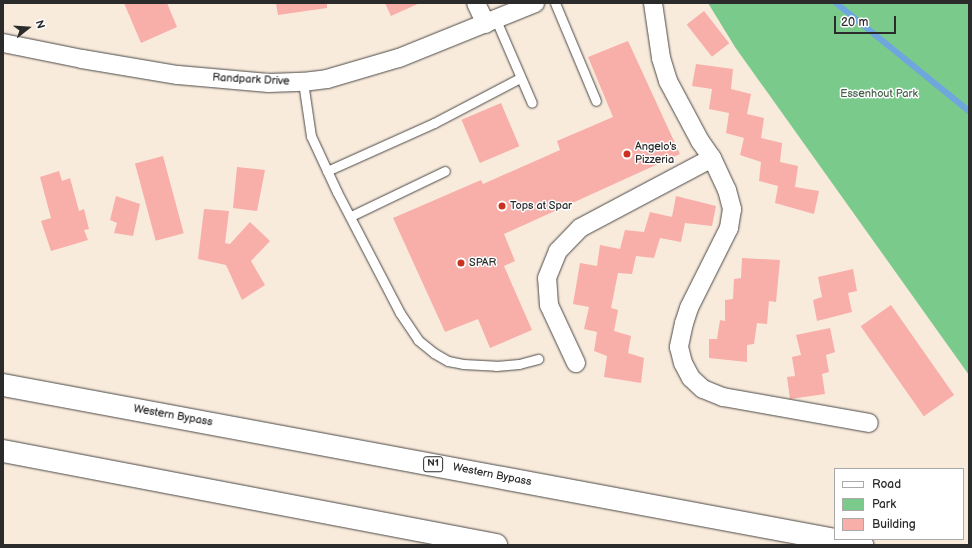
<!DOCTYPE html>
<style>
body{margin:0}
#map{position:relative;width:972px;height:548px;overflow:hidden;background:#f9ebdc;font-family:"Balsamiq Sans",sans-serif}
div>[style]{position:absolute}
.green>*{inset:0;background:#79ca8b}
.stream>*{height:6px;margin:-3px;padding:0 3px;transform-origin:3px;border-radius:3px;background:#6ea6dd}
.building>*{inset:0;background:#f8aea9;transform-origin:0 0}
.roads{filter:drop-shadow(0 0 1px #4a4846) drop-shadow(0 0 1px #4a4846)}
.service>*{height:9px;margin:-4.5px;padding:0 4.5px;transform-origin:4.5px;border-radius:4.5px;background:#fff}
.minor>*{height:18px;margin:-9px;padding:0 9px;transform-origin:9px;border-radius:9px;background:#fff}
.motorway>*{height:22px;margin:-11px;padding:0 11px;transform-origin:11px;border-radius:11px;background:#fff}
.dots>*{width:11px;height:11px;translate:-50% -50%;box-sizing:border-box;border:2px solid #fff;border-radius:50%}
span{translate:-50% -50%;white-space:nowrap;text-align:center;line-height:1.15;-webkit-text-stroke:3px #fff;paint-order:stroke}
.shield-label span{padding:1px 3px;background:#fff;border:1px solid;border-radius:3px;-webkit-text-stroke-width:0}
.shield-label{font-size:10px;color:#2b2b2b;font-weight:700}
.street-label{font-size:11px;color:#2b2b2b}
.park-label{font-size:11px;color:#46634d}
.poi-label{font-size:11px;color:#2b2b2b}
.left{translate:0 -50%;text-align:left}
.frame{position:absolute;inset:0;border:4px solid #2b2b2b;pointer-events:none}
.legend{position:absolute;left:834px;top:468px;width:130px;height:72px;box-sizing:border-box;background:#fff;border:1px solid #aaa;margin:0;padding:5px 7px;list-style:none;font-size:12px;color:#2b2b2b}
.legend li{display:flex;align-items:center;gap:8px;height:20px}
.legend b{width:20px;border:1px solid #aaa}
.north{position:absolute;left:8px;top:8px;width:40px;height:40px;-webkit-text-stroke:3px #fff;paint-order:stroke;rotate:73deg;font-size:11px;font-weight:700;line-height:16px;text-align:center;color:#2b2b2b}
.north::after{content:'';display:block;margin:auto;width:14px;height:18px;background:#2b2b2b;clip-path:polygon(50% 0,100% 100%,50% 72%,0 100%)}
.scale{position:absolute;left:834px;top:16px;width:62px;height:18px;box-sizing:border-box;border:2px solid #2b2b2b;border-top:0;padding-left:5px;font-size:12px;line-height:14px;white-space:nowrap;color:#2b2b2b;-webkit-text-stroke:3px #fff;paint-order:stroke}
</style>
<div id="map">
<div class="green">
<div style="clip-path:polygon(708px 3px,969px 3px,969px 375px,735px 47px)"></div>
</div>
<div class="stream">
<div style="left:836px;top:3px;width:171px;rotate:39.1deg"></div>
</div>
<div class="building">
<div style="clip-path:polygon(124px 3px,167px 3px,177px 27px,141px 43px)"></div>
<div style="clip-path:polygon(276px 3px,327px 3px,327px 8px,278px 15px)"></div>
<div style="clip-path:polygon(385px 3px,420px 3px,391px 16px)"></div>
<div style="left:704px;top:11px;width:41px;height:22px;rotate:52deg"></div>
<div style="clip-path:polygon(628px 41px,680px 154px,504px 234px,515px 261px,504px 266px,532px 330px,490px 348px,478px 319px,445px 332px,393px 218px,481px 180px,483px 184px,560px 150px,557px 141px,613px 117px,588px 57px)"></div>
<div style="clip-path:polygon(696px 64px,733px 69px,731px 89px,751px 94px,747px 114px,764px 118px,761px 138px,782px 143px,780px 162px,798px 166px,795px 187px,819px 191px,814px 214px,775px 203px,778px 186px,759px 181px,761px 162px,740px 155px,744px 138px,726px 133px,729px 113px,709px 109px,712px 89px,692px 86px)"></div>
<div style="left:501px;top:103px;width:47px;height:43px;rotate:67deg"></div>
<div style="left:163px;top:156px;width:80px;height:29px;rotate:75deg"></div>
<div style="clip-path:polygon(237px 167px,265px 170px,257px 211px,233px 208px)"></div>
<div style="clip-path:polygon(59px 171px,62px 181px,70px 178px,79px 211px,84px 209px,89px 229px,84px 230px,88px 240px,51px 251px,41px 221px,51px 218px,40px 177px)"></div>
<div style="clip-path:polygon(116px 196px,140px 204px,133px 236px,114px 233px,117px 223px,110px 220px)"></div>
<div style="clip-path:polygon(676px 196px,716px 206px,712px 226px,685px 223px,681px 242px,660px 238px,654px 258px,636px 256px,632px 274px,618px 273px,611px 308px,618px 310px,614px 331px,631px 336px,628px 353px,644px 358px,641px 383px,604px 377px,607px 356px,594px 351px,597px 332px,584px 329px,589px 307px,573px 304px,580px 263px,597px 266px,600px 245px,620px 249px,625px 230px,644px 232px,650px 212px,672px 217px)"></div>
<div style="clip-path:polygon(204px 209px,229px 211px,225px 243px,230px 244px,250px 222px,270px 241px,251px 261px,265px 285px,242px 300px,226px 265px,198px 259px)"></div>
<div style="clip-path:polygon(742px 258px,780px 260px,776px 302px,769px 301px,767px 324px,757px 323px,754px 344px,747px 345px,747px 362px,709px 358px,709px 339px,717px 339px,720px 320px,725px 321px,725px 300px,733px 299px,734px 279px,741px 278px)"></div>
<div style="clip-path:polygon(853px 269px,857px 291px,848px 293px,852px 312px,817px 321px,813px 300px,822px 297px,818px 277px)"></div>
<div style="left:891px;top:305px;width:110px;height:37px;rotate:55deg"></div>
<div style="clip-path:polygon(830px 328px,835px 352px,826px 355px,829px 372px,822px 374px,825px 394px,790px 399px,787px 377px,795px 376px,792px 357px,801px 355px,796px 335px)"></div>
</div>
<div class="roads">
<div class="service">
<div style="left:555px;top:3px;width:106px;rotate:67.3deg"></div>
<div style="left:496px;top:20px;width:90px;rotate:66.6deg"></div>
<div style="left:303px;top:82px;width:55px;rotate:81.6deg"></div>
<div style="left:311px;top:136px;width:62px;rotate:65.1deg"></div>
<div style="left:337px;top:192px;width:136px;rotate:62.5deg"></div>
<div style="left:400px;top:313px;width:32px;rotate:56deg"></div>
<div style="left:418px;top:340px;width:21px;rotate:39deg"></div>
<div style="left:434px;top:353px;width:16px;rotate:30deg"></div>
<div style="left:448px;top:361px;width:15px;rotate:11deg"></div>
<div style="left:463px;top:364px;width:33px;rotate:3deg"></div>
<div style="left:496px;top:366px;width:23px;rotate:-5deg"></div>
<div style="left:519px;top:364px;width:20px;rotate:-15deg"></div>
<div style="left:327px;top:171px;width:117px;rotate:-24.2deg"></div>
<div style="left:434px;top:123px;width:97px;rotate:-27.6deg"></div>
<div style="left:351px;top:216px;width:104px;rotate:-25.6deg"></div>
</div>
<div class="minor">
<div style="left:476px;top:3px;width:23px;rotate:65deg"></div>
<div style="left:653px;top:3px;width:56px;rotate:81.7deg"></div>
<div style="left:661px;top:58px;width:24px;rotate:73deg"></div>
<div style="left:668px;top:81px;width:68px;rotate:61.9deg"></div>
<div style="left:700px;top:141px;width:21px;rotate:55deg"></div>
<div style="left:712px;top:158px;width:35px;rotate:65deg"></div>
<div style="left:727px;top:190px;width:20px;rotate:75deg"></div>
<div style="left:732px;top:209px;width:19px;rotate:99deg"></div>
<div style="left:729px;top:228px;width:89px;rotate:116.6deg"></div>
<div style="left:689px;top:308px;width:16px;rotate:108deg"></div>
<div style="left:684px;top:323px;width:25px;rotate:102deg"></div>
<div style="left:679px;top:347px;width:16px;rotate:76deg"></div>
<div style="left:683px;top:363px;width:17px;rotate:62deg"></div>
<div style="left:691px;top:378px;width:16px;rotate:43deg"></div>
<div style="left:703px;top:389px;width:22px;rotate:22deg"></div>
<div style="left:723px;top:397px;width:148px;rotate:10.1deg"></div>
<div style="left:3px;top:43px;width:81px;rotate:11.4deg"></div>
<div style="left:82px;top:59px;width:97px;rotate:9.5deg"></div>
<div style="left:178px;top:75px;width:91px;rotate:5deg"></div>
<div style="left:269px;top:83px;width:34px;rotate:-2deg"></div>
<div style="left:303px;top:82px;width:24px;rotate:-7deg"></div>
<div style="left:327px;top:79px;width:75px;rotate:-16.3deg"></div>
<div style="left:399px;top:58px;width:147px;rotate:-22deg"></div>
<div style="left:576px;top:363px;width:64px;rotate:-115deg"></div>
<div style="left:549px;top:305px;width:27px;rotate:-94deg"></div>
<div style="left:547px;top:278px;width:29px;rotate:-68deg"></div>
<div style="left:558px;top:251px;width:32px;rotate:-46deg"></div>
<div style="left:580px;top:228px;width:149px;rotate:-27.9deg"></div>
</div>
<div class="motorway">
<div style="left:3px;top:385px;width:874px;rotate:10.55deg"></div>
<div style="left:3px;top:451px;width:502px;rotate:10.79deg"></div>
</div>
</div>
<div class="dots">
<div style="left:627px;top:154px;background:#c8321e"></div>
<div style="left:502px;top:206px;background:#c8321e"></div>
<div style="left:461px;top:263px;background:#c8321e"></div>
</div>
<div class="shield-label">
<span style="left:433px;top:464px">N1</span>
</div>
<div class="street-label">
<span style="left:251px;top:80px;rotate:3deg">Randpark Drive</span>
<span style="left:173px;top:416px;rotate:10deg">Western Bypass</span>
<span style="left:492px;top:475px;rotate:11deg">Western Bypass</span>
</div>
<div class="park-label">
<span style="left:879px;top:94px">Essenhout Park</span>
</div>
<div class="poi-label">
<span class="left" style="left:635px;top:154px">Angelo's<br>Pizzeria</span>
<span class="left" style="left:510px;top:206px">Tops at Spar</span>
<span class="left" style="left:469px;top:263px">SPAR</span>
</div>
<div class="frame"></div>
<ul class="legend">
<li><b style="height:5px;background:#fff"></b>Road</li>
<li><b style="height:11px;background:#79ca8b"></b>Park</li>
<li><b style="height:11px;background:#f8aea9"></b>Building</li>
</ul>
<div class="north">N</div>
<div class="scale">20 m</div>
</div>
